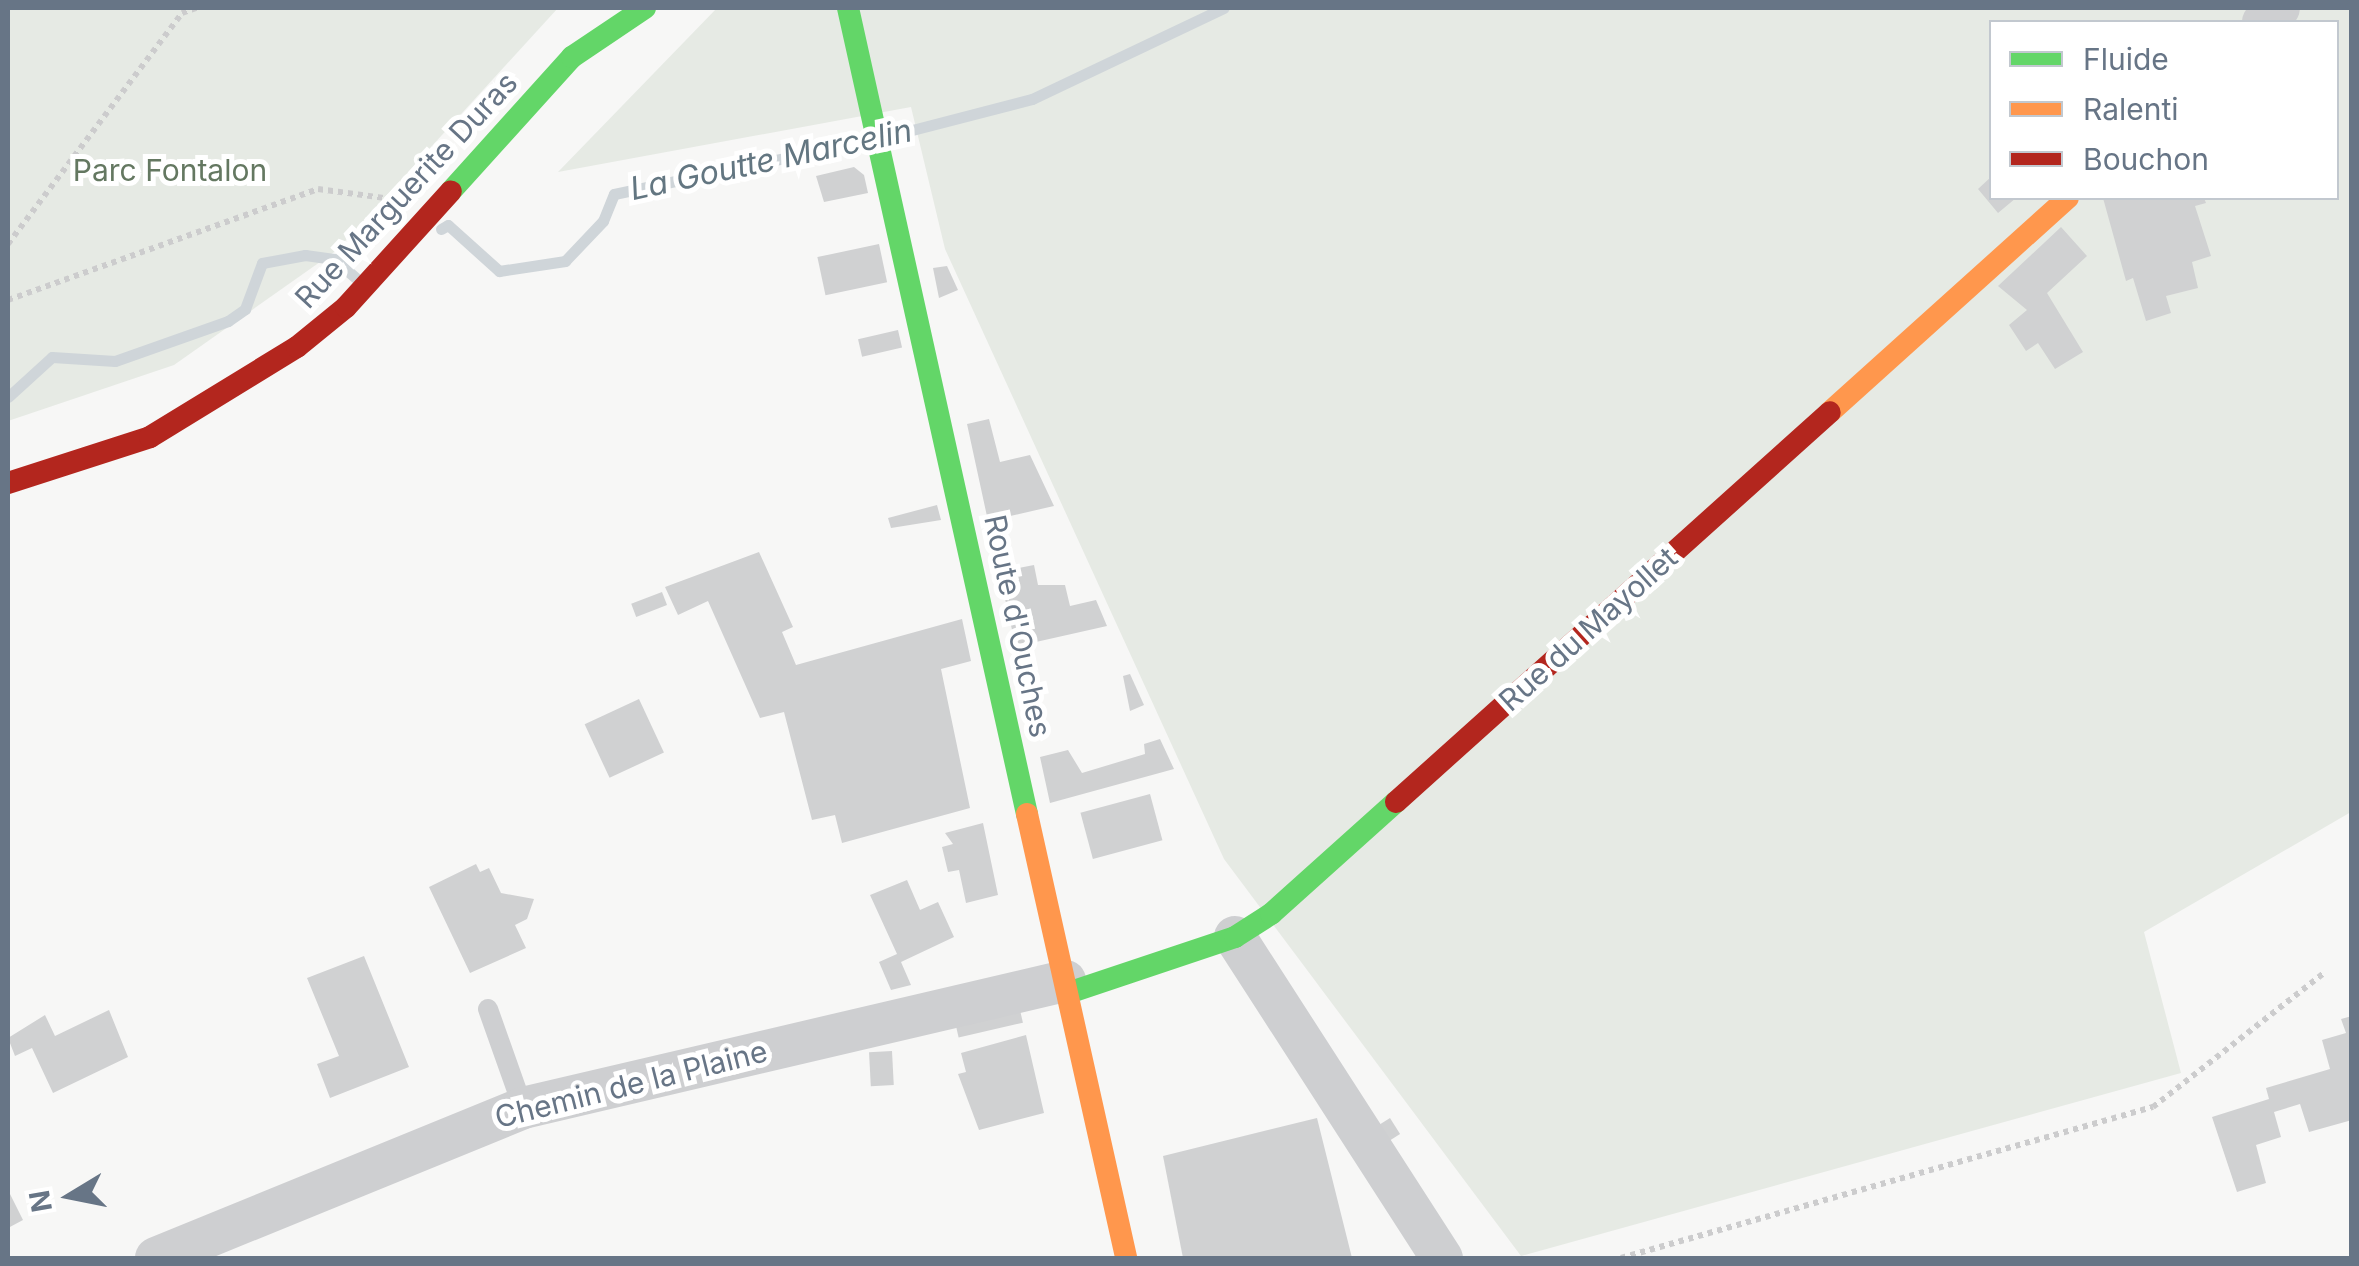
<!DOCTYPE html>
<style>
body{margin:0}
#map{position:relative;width:2359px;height:1266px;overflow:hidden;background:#f7f7f6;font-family:Inter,sans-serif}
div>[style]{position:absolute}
.green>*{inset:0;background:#e6eae4}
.stream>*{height:11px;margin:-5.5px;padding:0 5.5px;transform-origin:5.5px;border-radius:5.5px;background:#cfd5d9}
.building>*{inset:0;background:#d0d1d2;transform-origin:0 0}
.path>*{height:6px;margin-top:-3px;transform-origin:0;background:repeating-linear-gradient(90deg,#cccccd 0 5px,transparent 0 10px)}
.lane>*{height:20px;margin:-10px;padding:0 10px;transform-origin:10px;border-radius:10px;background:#cecfd1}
.street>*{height:42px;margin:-21px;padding:0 21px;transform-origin:21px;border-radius:21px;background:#cecfd1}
.fast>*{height:22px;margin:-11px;padding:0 11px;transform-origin:11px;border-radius:11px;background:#63d668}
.slow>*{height:22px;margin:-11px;padding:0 11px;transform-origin:11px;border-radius:11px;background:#ff974d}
.jam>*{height:22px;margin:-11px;padding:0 11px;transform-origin:11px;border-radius:11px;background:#b3261e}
span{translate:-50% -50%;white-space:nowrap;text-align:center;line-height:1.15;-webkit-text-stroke:10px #fff;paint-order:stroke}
.park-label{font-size:30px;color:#647861}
.street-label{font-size:30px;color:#677586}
.water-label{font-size:32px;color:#637681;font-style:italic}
.frame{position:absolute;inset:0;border:10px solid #677586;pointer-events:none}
.legend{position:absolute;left:1989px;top:20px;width:350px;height:180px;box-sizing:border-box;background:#fff;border:2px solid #c2c8cf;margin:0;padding:12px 18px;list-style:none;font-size:30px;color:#677586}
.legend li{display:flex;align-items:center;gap:20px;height:50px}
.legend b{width:50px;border:2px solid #c2c8cf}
.north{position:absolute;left:20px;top:1146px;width:100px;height:100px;-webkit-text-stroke:8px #fff;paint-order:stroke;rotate:260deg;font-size:28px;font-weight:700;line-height:40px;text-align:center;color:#677586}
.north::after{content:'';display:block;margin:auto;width:35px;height:45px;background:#677586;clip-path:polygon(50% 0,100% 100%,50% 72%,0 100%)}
</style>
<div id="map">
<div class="green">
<div style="clip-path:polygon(8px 8px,558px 8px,337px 250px,174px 365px,8px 421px)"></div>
<div style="clip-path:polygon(evenodd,717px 8px,2351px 8px,2351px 812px,2144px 932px,2181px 1073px,1521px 1256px,1224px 859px,945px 249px,911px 107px,558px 172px,717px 8px,1992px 22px,2336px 22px,2336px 198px,1992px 198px,1992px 22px)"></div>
</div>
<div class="stream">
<div style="left:889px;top:136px;width:148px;rotate:-14.5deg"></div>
<div style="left:1032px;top:99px;width:212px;rotate:-25.4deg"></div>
<div style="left:441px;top:229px;width:8px;rotate:-30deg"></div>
<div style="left:448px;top:225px;width:69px;rotate:42deg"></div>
<div style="left:499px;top:271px;width:67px;rotate:-8.6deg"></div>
<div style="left:565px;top:261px;width:55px;rotate:-46.5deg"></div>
<div style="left:603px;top:221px;width:29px;rotate:-68deg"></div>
<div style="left:614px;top:194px;width:252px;rotate:-11.9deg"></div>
<div style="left:8px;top:397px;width:59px;rotate:-42.3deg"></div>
<div style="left:52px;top:357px;width:63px;rotate:3.6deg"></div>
<div style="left:115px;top:361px;width:120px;rotate:-19.5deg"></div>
<div style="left:228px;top:321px;width:21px;rotate:-35deg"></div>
<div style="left:245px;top:309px;width:49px;rotate:-69.7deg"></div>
<div style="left:262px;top:263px;width:44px;rotate:-10.5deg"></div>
<div style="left:305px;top:255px;width:29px;rotate:8deg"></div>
<div style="left:334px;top:259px;width:29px;rotate:41deg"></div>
</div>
<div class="building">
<div style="clip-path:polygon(854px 167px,864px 175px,868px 193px,824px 202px,816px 176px)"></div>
<div style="clip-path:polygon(1992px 176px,1992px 198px,2016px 198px,1998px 213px,1978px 189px)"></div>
<div style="clip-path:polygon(2103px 198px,2204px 198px,2206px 203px,2195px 206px,2211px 256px,2192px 262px,2198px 288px,2166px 296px,2171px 313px,2146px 321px,2133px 278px,2126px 281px)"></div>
<div style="clip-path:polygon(2061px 227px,2087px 256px,2047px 293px,2083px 352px,2055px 369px,2038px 343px,2026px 351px,2009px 325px,2027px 310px,1998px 286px)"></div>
<div style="left:879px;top:244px;width:39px;height:63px;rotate:78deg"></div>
<div style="clip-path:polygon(947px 266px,958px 290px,939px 298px,933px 268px)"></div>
<div style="left:898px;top:330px;width:18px;height:41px;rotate:77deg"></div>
<div style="clip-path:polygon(989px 419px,1000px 462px,1030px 455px,1054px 506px,988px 521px,967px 424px)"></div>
<div style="clip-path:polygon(937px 505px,941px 520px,891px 528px,888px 518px)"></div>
<div style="clip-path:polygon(759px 552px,793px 627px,782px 632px,796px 665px,962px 619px,971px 661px,941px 669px,970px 808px,842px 843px,835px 815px,812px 820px,784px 712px,760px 718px,708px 601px,678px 615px,665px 587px)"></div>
<div style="clip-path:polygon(1034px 565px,1038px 585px,1065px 585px,1070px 606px,1096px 600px,1107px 626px,1027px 644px,1031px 659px,1019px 661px,999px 572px)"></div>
<div style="left:662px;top:592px;width:14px;height:33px;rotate:69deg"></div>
<div style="clip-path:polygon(1130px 674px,1144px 705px,1130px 711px,1123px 676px)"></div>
<div style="left:639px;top:699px;width:59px;height:60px;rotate:65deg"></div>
<div style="clip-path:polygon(1160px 739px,1174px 769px,1050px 803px,1040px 757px,1068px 750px,1082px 773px,1145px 754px,1144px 744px)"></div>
<div style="left:1150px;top:794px;width:48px;height:72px;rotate:75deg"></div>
<div style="clip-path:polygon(983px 823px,998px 895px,966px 903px,959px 870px,948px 872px,942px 847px,953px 844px,945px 833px)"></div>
<div style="clip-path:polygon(476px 864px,480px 872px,489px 868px,501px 893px,534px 899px,527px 919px,515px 925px,526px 948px,470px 973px,429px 887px)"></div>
<div style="clip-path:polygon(907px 880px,920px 910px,938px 902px,954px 937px,901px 962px,911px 985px,891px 990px,879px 962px,897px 954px,870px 895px)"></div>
<div style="clip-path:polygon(364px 956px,409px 1067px,330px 1098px,317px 1064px,339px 1056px,307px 978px)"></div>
<div style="clip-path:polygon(109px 1010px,128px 1057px,53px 1093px,32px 1048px,15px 1056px,8px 1038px,45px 1015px,55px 1036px)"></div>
<div style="left:1020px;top:1010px;width:13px;height:66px;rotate:77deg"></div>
<div style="clip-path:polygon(2352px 1016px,2352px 1120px,2309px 1132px,2300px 1104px,2274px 1112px,2281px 1137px,2256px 1145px,2266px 1183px,2237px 1192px,2212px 1117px,2269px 1099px,2266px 1088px,2330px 1069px,2322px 1040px,2346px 1033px,2341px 1019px)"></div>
<div style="clip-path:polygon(1026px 1035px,1044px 1113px,979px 1130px,958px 1074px,966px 1072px,961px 1053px)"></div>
<div style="left:892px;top:1051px;width:34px;height:23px;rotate:87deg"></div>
<div style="clip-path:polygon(1317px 1118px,1352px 1258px,1183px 1258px,1163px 1156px)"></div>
<div style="left:1390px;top:1118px;width:19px;height:14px;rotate:58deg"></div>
<div style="clip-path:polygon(8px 1190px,23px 1220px,8px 1228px)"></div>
</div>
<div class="path">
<div style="left:8px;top:244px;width:289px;rotate:-53deg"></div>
<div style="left:182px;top:13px;width:15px;rotate:-20deg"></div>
<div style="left:8px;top:300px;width:329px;rotate:-19.7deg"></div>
<div style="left:318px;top:189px;width:68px;rotate:7.7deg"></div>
<div style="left:1621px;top:1258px;width:553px;rotate:-15.85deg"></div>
<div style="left:2153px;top:1107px;width:219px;rotate:-38.1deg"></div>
</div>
<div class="lane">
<div style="left:488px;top:1009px;width:105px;rotate:70.5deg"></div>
</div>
<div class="street">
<div style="left:2263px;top:22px;width:21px;rotate:-41deg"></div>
<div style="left:1235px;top:937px;width:382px;rotate:57.2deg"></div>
<div style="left:156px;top:1258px;width:396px;rotate:-22.2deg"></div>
<div style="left:523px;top:1108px;width:557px;rotate:-13.19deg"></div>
</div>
<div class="fast">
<div style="left:848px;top:8px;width:826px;rotate:77.48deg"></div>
<div style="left:451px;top:191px;width:181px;rotate:-47.9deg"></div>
<div style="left:572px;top:57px;width:88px;rotate:-33.9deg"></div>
<div style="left:1068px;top:993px;width:176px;rotate:-18.5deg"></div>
<div style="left:1235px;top:937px;width:43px;rotate:-32.6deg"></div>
<div style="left:1271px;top:914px;width:168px;rotate:-41.9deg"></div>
</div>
<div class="slow">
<div style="left:1830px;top:412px;width:320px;rotate:-42deg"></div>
<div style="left:1027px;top:814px;width:455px;rotate:77.4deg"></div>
</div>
<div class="jam">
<div style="left:8px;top:483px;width:149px;rotate:-17.9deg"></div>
<div style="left:150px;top:437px;width:172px;rotate:-31.5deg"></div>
<div style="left:297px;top:347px;width:63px;rotate:-39.2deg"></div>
<div style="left:346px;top:307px;width:156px;rotate:-47.8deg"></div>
<div style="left:1396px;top:802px;width:583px;rotate:-41.94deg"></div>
</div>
<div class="park-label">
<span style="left:170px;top:170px">Parc Fontalon</span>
</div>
<div class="street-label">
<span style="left:406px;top:190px;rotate:-47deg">Rue Marguerite Duras</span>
<span style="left:1018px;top:626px;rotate:78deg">Route d'Ouches</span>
<span style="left:1588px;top:629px;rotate:-42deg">Rue du Mayollet</span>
<span style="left:631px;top:1084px;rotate:-14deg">Chemin de la Plaine</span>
</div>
<div class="water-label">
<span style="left:771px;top:160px;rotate:-12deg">La Goutte Marcelin</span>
</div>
<div class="frame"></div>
<ul class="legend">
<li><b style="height:12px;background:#63d668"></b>Fluide</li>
<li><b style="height:12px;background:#ff974d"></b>Ralenti</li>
<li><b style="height:12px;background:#b3261e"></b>Bouchon</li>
</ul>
<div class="north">N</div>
</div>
